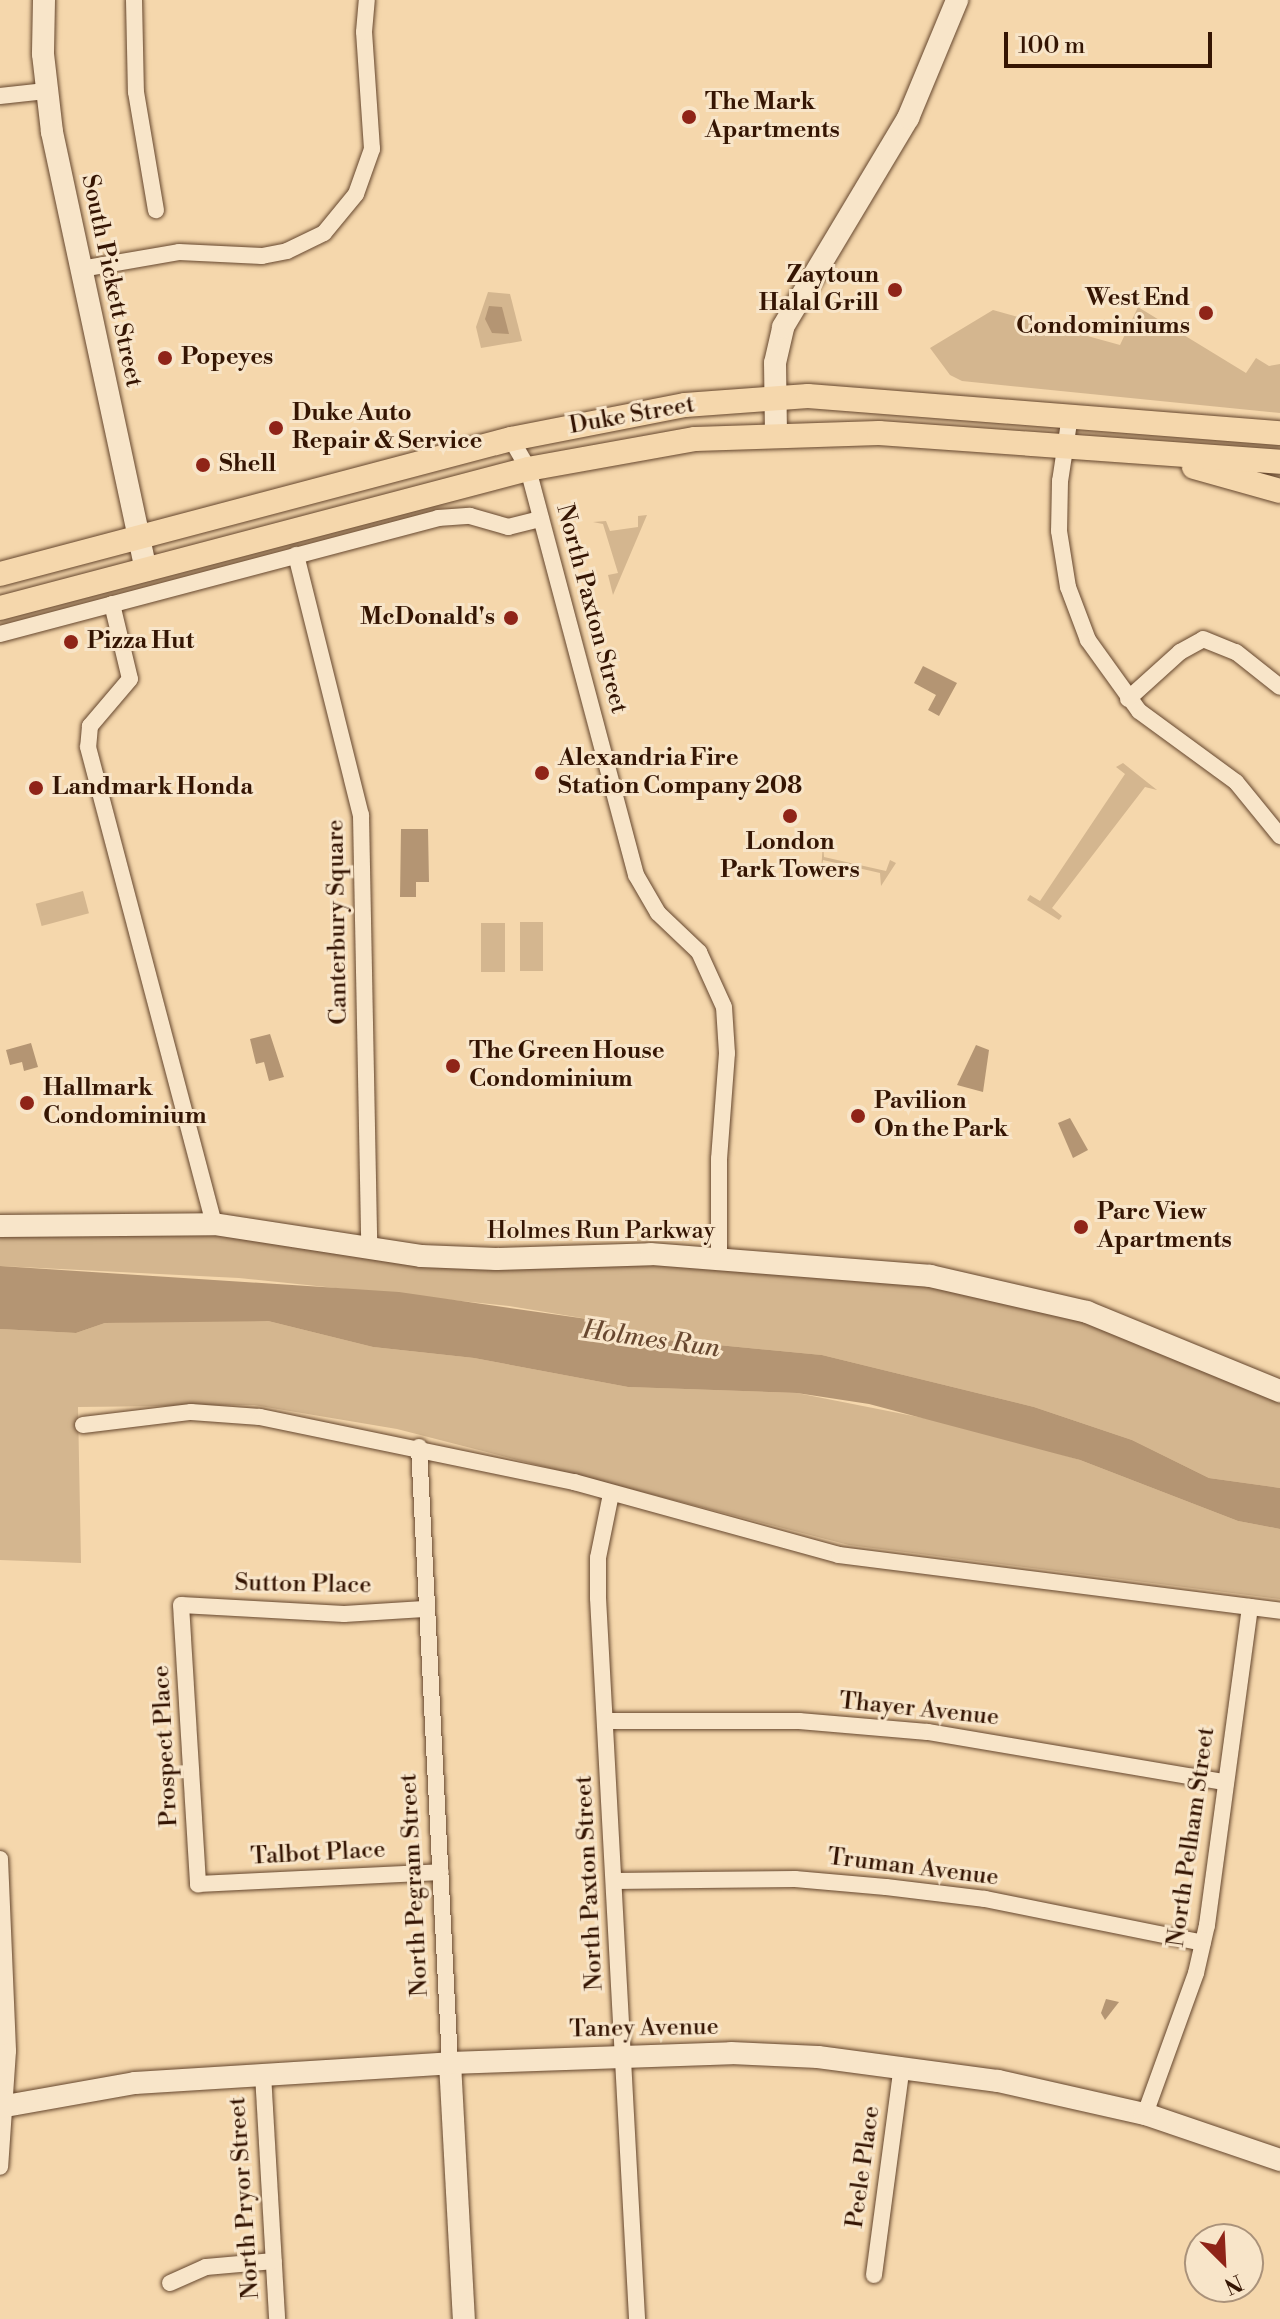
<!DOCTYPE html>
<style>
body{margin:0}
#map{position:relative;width:1280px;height:2319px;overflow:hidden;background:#f5d7ac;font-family:"Libre Bodoni",serif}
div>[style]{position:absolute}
.green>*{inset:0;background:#d4b68f;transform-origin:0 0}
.water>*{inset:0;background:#b49573}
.roads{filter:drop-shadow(0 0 2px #65462d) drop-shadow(0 0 2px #65462d)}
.street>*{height:16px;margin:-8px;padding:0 8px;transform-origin:8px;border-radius:8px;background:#f8e5c9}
.secondary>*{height:22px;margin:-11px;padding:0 11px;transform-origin:11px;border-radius:11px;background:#f8e5c9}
.primary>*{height:24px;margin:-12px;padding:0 12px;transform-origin:12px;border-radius:12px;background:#f5d7ac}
.dots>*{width:22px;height:22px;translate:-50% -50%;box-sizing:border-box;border:4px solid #f8e5c9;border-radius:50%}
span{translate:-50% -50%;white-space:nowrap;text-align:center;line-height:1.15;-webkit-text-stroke:6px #f8e5c9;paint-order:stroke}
.poi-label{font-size:24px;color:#351503;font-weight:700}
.left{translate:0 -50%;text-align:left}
.right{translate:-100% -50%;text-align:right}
.street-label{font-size:24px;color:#351503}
.water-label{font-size:26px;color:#684830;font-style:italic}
.north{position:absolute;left:1184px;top:2223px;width:80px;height:80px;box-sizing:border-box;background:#f8e5c9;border:2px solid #aa927a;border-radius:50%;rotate:156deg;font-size:22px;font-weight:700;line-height:32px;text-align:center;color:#351503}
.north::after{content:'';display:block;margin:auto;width:28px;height:36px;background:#8f2418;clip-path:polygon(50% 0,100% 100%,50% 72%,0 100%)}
.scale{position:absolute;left:1004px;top:32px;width:208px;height:36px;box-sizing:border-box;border:4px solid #351503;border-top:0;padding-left:10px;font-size:24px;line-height:28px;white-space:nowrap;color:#351503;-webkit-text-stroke:6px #f8e5c9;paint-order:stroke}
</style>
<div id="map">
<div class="green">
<div style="clip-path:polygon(488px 292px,510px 294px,522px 341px,481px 348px,476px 327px)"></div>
<div style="clip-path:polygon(1138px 307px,1246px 373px,1256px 358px,1269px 366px,1280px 364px,1280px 413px,962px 381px,950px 375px,930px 348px,993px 310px,1120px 345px)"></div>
<div style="clip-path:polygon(647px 515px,613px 595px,608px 575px,618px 573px,603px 524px,593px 522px,606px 521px,610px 531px,638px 527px,638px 516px)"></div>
<div style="clip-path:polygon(1123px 763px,1157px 790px,1145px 787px,1052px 908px,1062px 916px,1059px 920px,1027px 900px,1030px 895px,1040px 901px,1125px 774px,1116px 767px)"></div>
<div style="clip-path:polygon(823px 843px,824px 857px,886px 871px,890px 860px,896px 863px,881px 886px,880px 873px,823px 860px,821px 871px)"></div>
<div style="left:83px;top:891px;width:23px;height:49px;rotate:75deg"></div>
<div style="left:543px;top:922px;width:49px;height:23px;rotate:90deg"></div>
<div style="left:481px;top:923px;width:24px;height:49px"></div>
<div style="clip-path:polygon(212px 1234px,291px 1241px,409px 1265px,648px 1262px,924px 1286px,1007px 1300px,1095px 1322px,1280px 1401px,1280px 1488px,1209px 1478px,1132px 1440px,1034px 1407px,822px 1355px,636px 1337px,600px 1321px,509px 1306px,239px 1278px,0 1266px,0 1236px)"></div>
<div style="clip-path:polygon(184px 1320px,268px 1321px,373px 1347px,474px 1358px,628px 1387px,797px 1393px,969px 1427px,1080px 1460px,1238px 1521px,1280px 1529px,1280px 1599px,849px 1545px,397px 1429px,254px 1405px,78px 1407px,81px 1563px,0 1560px,0 1329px,76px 1333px,105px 1323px)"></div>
</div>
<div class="water">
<div style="clip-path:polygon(489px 306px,502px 307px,509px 334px,492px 333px,485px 319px)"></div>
<div style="clip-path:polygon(923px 666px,957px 683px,939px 716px,928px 710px,936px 695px,914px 683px)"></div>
<div style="clip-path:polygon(401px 829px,428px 829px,429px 882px,416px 882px,416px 897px,400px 897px)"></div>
<div style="clip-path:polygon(270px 1034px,284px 1077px,269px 1081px,264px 1062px,256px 1064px,250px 1039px)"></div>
<div style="clip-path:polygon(31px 1043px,38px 1067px,24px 1071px,22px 1062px,10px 1065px,6px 1050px)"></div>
<div style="clip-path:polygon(976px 1045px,989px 1050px,983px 1092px,957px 1085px)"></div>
<div style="clip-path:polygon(1070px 1118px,1088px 1150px,1073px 1158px,1058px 1123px)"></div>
<div style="clip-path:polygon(0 1266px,399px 1292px,601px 1321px,636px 1337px,822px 1355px,1034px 1407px,1132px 1440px,1209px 1478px,1280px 1488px,1280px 1529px,1238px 1521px,1080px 1460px,869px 1404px,797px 1393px,628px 1387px,474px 1358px,373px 1347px,268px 1321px,105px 1323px,76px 1333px,0 1329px)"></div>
<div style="clip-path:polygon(1106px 1999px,1119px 2002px,1105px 2020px,1101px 2013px)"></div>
</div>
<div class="roads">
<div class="street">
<div style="left:134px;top:0;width:92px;rotate:88.8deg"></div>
<div style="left:136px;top:92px;width:120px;rotate:80.4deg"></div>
<div style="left:0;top:96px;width:46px;rotate:-6.2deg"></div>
<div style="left:81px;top:269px;width:99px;rotate:-9.8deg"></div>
<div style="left:179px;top:252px;width:83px;rotate:2.8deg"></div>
<div style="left:262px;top:256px;width:25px;rotate:-11deg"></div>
<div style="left:287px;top:251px;width:41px;rotate:-25.9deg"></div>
<div style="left:324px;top:233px;width:50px;rotate:-50.6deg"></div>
<div style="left:356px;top:194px;width:48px;rotate:-70.4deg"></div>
<div style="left:372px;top:149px;width:117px;rotate:-93.9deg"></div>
<div style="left:364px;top:32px;width:32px;rotate:-85deg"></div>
<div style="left:1070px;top:416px;width:66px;rotate:98.7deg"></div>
<div style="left:1060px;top:481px;width:50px;rotate:91.1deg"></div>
<div style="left:1059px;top:531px;width:57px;rotate:80.9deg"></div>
<div style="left:1068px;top:587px;width:57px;rotate:69.3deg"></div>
<div style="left:1088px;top:640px;width:87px;rotate:54.3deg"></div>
<div style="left:1139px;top:711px;width:120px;rotate:36.2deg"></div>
<div style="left:1236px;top:782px;width:70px;rotate:50.8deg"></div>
<div style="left:511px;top:439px;width:34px;rotate:60deg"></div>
<div style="left:528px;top:469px;width:420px;rotate:75.1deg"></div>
<div style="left:636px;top:875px;width:44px;rotate:59.9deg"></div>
<div style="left:658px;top:913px;width:57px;rotate:43.6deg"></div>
<div style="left:699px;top:952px;width:60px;rotate:65.6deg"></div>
<div style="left:724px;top:1007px;width:46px;rotate:86.3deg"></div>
<div style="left:727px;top:1053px;width:106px;rotate:94.3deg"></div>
<div style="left:719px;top:1159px;width:98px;rotate:90deg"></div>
<div style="left:296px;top:555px;width:268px;rotate:76deg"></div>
<div style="left:361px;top:815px;width:431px;rotate:88.9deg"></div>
<div style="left:112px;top:604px;width:77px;rotate:76.5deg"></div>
<div style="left:130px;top:679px;width:62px;rotate:130.4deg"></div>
<div style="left:90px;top:726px;width:21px;rotate:95deg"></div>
<div style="left:88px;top:747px;width:493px;rotate:75.2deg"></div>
<div style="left:0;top:634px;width:453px;rotate:-14.8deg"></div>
<div style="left:438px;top:518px;width:32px;rotate:-4deg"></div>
<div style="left:470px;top:516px;width:40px;rotate:16deg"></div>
<div style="left:508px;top:527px;width:34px;rotate:-14deg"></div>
<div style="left:1128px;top:699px;width:70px;rotate:-42.1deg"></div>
<div style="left:1180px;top:652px;width:26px;rotate:-29deg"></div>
<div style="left:1203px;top:639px;width:35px;rotate:22deg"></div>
<div style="left:1236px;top:652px;width:56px;rotate:38.5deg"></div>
<div style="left:83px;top:1425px;width:109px;rotate:-6.9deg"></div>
<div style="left:191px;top:1412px;width:69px;rotate:4.1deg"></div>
<div style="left:260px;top:1417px;width:321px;rotate:11.7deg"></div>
<div style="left:574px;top:1482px;width:275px;rotate:15.4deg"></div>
<div style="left:839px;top:1555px;width:445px;rotate:7.2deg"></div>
<div style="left:419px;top:1447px;width:617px;rotate:87.12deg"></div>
<div style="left:611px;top:1494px;width:65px;rotate:101.5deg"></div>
<div style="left:598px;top:1558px;width:40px;rotate:90deg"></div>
<div style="left:598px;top:1598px;width:722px;rotate:86.9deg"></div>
<div style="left:424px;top:1609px;width:80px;rotate:176.4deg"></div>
<div style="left:344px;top:1614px;width:163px;rotate:-176.8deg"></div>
<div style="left:181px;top:1605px;width:280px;rotate:86.5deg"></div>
<div style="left:198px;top:1884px;width:243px;rotate:-2.8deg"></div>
<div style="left:606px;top:1721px;width:193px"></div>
<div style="left:799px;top:1721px;width:129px;rotate:4.9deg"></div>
<div style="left:928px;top:1732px;width:300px;rotate:9.6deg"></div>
<div style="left:0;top:1859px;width:192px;rotate:87.6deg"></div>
<div style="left:8px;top:2051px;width:116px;rotate:93.9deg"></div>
<div style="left:614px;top:1881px;width:181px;rotate:-0.6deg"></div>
<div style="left:795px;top:1879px;width:91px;rotate:5deg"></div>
<div style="left:886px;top:1887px;width:100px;rotate:6.9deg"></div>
<div style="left:985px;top:1899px;width:222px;rotate:11.4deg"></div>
<div style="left:263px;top:2074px;width:245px;rotate:86.7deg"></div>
<div style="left:1145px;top:2114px;width:150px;rotate:-70.1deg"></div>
<div style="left:1196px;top:1973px;width:49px;rotate:-77.1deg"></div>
<div style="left:1207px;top:1925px;width:321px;rotate:-82.3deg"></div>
<div style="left:874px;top:2275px;width:211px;rotate:-82.4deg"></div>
<div style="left:170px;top:2283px;width:39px;rotate:-24deg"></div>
<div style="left:206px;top:2267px;width:68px;rotate:-5deg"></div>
</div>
<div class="secondary">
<div style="left:44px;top:0;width:54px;rotate:91.1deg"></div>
<div style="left:43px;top:54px;width:79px;rotate:83.4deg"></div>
<div style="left:52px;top:132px;width:448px;rotate:77.9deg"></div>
<div style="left:776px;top:434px;width:71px;rotate:-90.8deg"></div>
<div style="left:775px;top:363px;width:37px;rotate:-77deg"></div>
<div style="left:783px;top:327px;width:244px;rotate:-59.1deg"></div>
<div style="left:908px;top:118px;width:128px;rotate:-67.4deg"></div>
<div style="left:0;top:1226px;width:214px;rotate:-0.5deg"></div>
<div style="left:214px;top:1224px;width:209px;rotate:8.8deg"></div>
<div style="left:421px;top:1256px;width:75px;rotate:2.3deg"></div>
<div style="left:496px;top:1259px;width:155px;rotate:-1.8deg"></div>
<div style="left:651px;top:1254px;width:280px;rotate:4.5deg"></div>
<div style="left:930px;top:1276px;width:161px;rotate:12.9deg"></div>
<div style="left:1087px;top:1312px;width:209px;rotate:22.3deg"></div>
<div style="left:450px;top:2063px;width:256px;rotate:86.9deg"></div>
<div style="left:0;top:2107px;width:137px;rotate:-10.1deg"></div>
<div style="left:135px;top:2083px;width:316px;rotate:-3.6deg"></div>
<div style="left:450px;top:2063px;width:281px;rotate:-2deg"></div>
<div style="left:731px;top:2053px;width:87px;rotate:2.6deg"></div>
<div style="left:818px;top:2057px;width:182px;rotate:7.6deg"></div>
<div style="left:998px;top:2081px;width:151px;rotate:12.7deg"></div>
<div style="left:1145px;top:2114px;width:143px;rotate:18.8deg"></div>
</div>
<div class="primary">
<div style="left:1194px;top:467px;width:89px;rotate:15.6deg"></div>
<div style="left:0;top:574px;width:529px;rotate:-14.8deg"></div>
<div style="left:511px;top:439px;width:177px;rotate:-11.1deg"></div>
<div style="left:685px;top:405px;width:123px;rotate:-4.2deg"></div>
<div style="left:808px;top:396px;width:473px;rotate:4.5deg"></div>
<div style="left:0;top:608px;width:546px;rotate:-14.75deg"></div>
<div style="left:528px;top:469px;width:170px;rotate:-10.2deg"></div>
<div style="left:695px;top:439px;width:184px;rotate:-1.9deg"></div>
<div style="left:879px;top:433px;width:402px;rotate:4.1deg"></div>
</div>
</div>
<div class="dots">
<div style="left:689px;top:117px;background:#8f2418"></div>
<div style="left:895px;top:290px;background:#8f2418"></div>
<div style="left:1206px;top:313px;background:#8f2418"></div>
<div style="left:165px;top:358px;background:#8f2418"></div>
<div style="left:276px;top:428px;background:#8f2418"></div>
<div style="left:203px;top:465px;background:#8f2418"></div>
<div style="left:511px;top:618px;background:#8f2418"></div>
<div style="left:71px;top:642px;background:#8f2418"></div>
<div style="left:542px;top:773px;background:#8f2418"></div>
<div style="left:36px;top:788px;background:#8f2418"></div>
<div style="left:790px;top:816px;background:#8f2418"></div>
<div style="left:453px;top:1066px;background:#8f2418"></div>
<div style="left:27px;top:1103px;background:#8f2418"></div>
<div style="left:858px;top:1116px;background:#8f2418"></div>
<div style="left:1081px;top:1227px;background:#8f2418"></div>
</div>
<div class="poi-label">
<span class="left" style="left:705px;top:117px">The Mark<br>Apartments</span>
<span class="right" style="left:879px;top:290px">Zaytoun<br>Halal Grill</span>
<span class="right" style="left:1190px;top:313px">West End<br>Condominiums</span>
<span class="left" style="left:181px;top:358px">Popeyes</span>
<span class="left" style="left:292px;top:428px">Duke Auto<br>Repair &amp; Service</span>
<span class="left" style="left:219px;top:465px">Shell</span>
<span class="right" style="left:495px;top:618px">McDonald's</span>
<span class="left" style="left:87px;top:642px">Pizza Hut</span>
<span class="left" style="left:558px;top:773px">Alexandria Fire<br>Station Company 208</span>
<span class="left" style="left:52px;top:788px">Landmark Honda</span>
<span style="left:790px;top:857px">London<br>Park Towers</span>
<span class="left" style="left:469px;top:1066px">The Green House<br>Condominium</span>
<span class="left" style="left:43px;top:1103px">Hallmark<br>Condominium</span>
<span class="left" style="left:874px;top:1116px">Pavilion<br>On the Park</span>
<span class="left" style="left:1097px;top:1227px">Parc View<br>Apartments</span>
</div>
<div class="street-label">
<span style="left:111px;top:281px;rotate:78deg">South Pickett Street</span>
<span style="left:632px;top:416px;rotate:-10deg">Duke Street</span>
<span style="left:591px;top:609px;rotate:75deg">North Paxton Street</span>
<span style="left:338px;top:922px;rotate:-91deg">Canterbury Square</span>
<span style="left:601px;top:1232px">Holmes Run Parkway</span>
<span style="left:303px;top:1585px;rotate:1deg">Sutton Place</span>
<span style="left:919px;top:1710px;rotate:6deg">Thayer Avenue</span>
<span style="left:166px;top:1746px;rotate:-93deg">Prospect Place</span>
<span style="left:1192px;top:1837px;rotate:-82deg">North Pelham Street</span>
<span style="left:318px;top:1854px;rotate:-3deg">Talbot Place</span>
<span style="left:913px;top:1868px;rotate:7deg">Truman Avenue</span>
<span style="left:590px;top:1883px;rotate:-93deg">North Paxton Street</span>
<span style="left:415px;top:1885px;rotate:-93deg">North Pegram Street</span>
<span style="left:644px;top:2029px;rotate:-1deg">Taney Avenue</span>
<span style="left:864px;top:2167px;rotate:-82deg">Peele Place</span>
<span style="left:245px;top:2198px;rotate:-94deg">North Pryor Street</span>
</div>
<div class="water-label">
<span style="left:651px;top:1340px;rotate:8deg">Holmes Run</span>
</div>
<div class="north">N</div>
<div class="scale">100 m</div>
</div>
